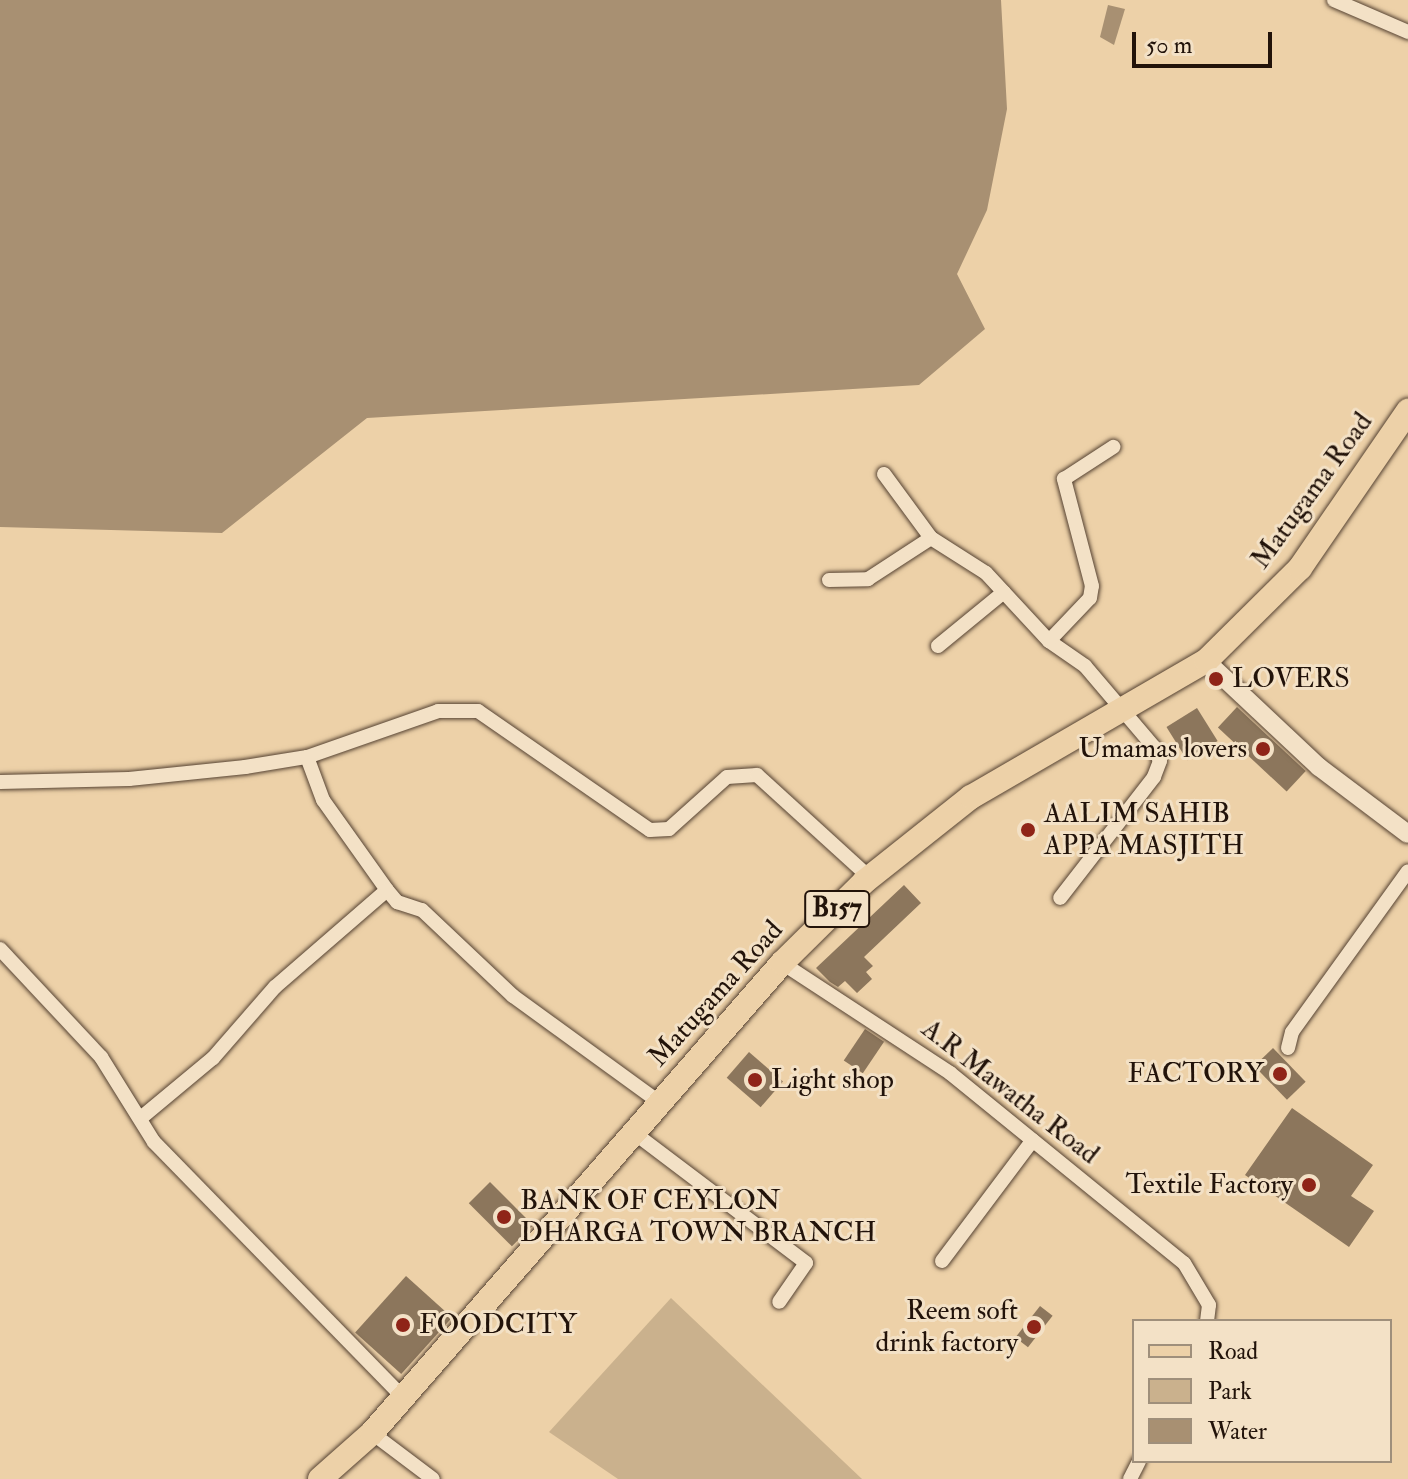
<!DOCTYPE html>
<style>
body{margin:0}
#map{position:relative;width:1408px;height:1479px;overflow:hidden;background:#edd1a8;font-family:"IM FELL Double Pica",serif}
div>[style]{position:absolute}
.green>*{inset:0;background:#cab18d}
.water>*{inset:0;background:#a89072}
.building>*{inset:0;background:#8c765c;transform-origin:0 0}
.roads{filter:drop-shadow(0 0 2px #554232) drop-shadow(0 0 2px #554232)}
.minor>*{height:14px;margin:-7px;padding:0 7px;transform-origin:7px;border-radius:7px;background:#f3e1c6}
.tertiary>*{height:18px;margin:-9px;padding:0 9px;transform-origin:9px;border-radius:9px;background:#f3e1c6}
.primary>*{height:24px;margin:-12px;padding:0 12px;transform-origin:12px;border-radius:12px;background:#edd1a8}
.dots>*{width:22px;height:22px;translate:-50% -50%;box-sizing:border-box;border:4px solid #f3e1c6;border-radius:50%}
span{translate:-50% -50%;white-space:nowrap;text-align:center;line-height:1.15;-webkit-text-stroke:6px #f3e1c6;paint-order:stroke}
.shield-label span{padding:2px 6px;background:#f3e1c6;border:2px solid;border-radius:6px;-webkit-text-stroke-width:0}
.shield-label{font-size:26px;color:#22130a;font-weight:700}
.street-label{font-size:28px;color:#22130a}
.poi-label{font-size:28px;color:#22130a}
.left{translate:0 -50%;text-align:left}
.right{translate:-100% -50%;text-align:right}
.legend{position:absolute;left:1132px;top:1319px;width:260px;height:144px;box-sizing:border-box;background:#f3e1c6;border:2px solid #9f8f7b;margin:0;padding:10px 14px;list-style:none;font-size:24px;color:#22130a}
.legend li{display:flex;align-items:center;gap:16px;height:40px}
.legend b{width:40px;border:2px solid #9f8f7b}
.scale{position:absolute;left:1132px;top:32px;width:140px;height:36px;box-sizing:border-box;border:4px solid #22130a;border-top:0;padding-left:10px;font-size:24px;line-height:28px;white-space:nowrap;color:#22130a;-webkit-text-stroke:6px #f3e1c6;paint-order:stroke}
</style>
<div id="map">
<div class="green">
<div style="clip-path:polygon(671px 1298px,862px 1479px,618px 1479px,549px 1432px)"></div>
</div>
<div class="water">
<div style="clip-path:polygon(0 0,1001px 0,1007px 109px,987px 210px,957px 274px,985px 329px,919px 385px,367px 418px,222px 533px,0 527px)"></div>
<div style="clip-path:polygon(1108px 5px,1125px 9px,1114px 45px,1100px 37px)"></div>
</div>
<div class="building">
<div style="left:1237px;top:707px;width:94px;height:28px;rotate:43deg"></div>
<div style="left:1197px;top:708px;width:39px;height:36px;rotate:58deg"></div>
<div style="clip-path:polygon(904px 885px,921px 903px,864px 957px,873px 966px,866px 972px,872px 979px,857px 993px,845px 981px,838px 987px,830px 982px,816px 968px)"></div>
<div style="left:865px;top:1029px;width:23px;height:38px;rotate:34deg"></div>
<div style="left:1273px;top:1048px;width:47px;height:26px;rotate:46deg"></div>
<div style="left:749px;top:1052px;width:45px;height:34px;rotate:41deg"></div>
<div style="clip-path:polygon(1292px 1108px,1373px 1165px,1351px 1196px,1374px 1211px,1349px 1247px,1245px 1175px)"></div>
<div style="left:490px;top:1182px;width:61px;height:30px;rotate:45deg"></div>
<div style="left:406px;top:1276px;width:62px;height:76px;rotate:42deg"></div>
<div style="left:1040px;top:1306px;width:16px;height:40px;rotate:38deg"></div>
</div>
<div class="roads">
<div class="minor">
<div style="left:1334px;top:0;width:81px;rotate:23.4deg"></div>
<div style="left:884px;top:474px;width:79px;rotate:53.7deg"></div>
<div style="left:829px;top:580px;width:39px;rotate:-1deg"></div>
<div style="left:868px;top:579px;width:75px;rotate:-33.1deg"></div>
<div style="left:931px;top:538px;width:65px;rotate:32.5deg"></div>
<div style="left:986px;top:573px;width:93px;rotate:47.2deg"></div>
<div style="left:1049px;top:641px;width:44px;rotate:34.8deg"></div>
<div style="left:1085px;top:666px;width:106px;rotate:49.6deg"></div>
<div style="left:1154px;top:747px;width:15px;rotate:67deg"></div>
<div style="left:1160px;top:761px;width:17px;rotate:111deg"></div>
<div style="left:1154px;top:777px;width:153px;rotate:127.8deg"></div>
<div style="left:1049px;top:641px;width:59px;rotate:-46.4deg"></div>
<div style="left:1090px;top:598px;width:12px;rotate:-81deg"></div>
<div style="left:1092px;top:586px;width:111px;rotate:-104.7deg"></div>
<div style="left:1064px;top:479px;width:59px;rotate:-33.1deg"></div>
<div style="left:938px;top:646px;width:85px;rotate:-39.3deg"></div>
<div style="left:307px;top:757px;width:46px;rotate:69.6deg"></div>
<div style="left:323px;top:800px;width:110px;rotate:54.6deg"></div>
<div style="left:0;top:782px;width:129px;rotate:-1.3deg"></div>
<div style="left:129px;top:779px;width:117px;rotate:-5.9deg"></div>
<div style="left:245px;top:767px;width:63px;rotate:-9.2deg"></div>
<div style="left:307px;top:757px;width:139px;rotate:-19.3deg"></div>
<div style="left:438px;top:711px;width:40px"></div>
<div style="left:478px;top:711px;width:209px;rotate:34.7deg"></div>
<div style="left:650px;top:830px;width:19px;rotate:-3deg"></div>
<div style="left:669px;top:829px;width:78px;rotate:-41.9deg"></div>
<div style="left:727px;top:777px;width:30px;rotate:-4deg"></div>
<div style="left:757px;top:775px;width:151px;rotate:42.3deg"></div>
<div style="left:0;top:949px;width:148px;rotate:46.9deg"></div>
<div style="left:101px;top:1057px;width:100px;rotate:58.1deg"></div>
<div style="left:154px;top:1142px;width:356px;rotate:45.7deg"></div>
<div style="left:782px;top:963px;width:201px;rotate:33.2deg"></div>
<div style="left:950px;top:1073px;width:301px;rotate:39.1deg"></div>
<div style="left:1184px;top:1263px;width:49px;rotate:59.2deg"></div>
<div style="left:1209px;top:1305px;width:16px;rotate:97deg"></div>
<div style="left:1288px;top:1048px;width:16px;rotate:-76deg"></div>
<div style="left:1292px;top:1032px;width:198px;rotate:-54.2deg"></div>
<div style="left:142px;top:1117px;width:92px;rotate:-39.7deg"></div>
<div style="left:213px;top:1058px;width:94px;rotate:-48.9deg"></div>
<div style="left:275px;top:987px;width:148px;rotate:-40.9deg"></div>
<div style="left:387px;top:890px;width:16px;rotate:50deg"></div>
<div style="left:397px;top:902px;width:26px;rotate:18deg"></div>
<div style="left:422px;top:910px;width:125px;rotate:43.4deg"></div>
<div style="left:513px;top:996px;width:180px;rotate:36deg"></div>
<div style="left:633px;top:1132px;width:217px;rotate:37.1deg"></div>
<div style="left:806px;top:1263px;width:47px;rotate:124.7deg"></div>
<div style="left:942px;top:1261px;width:151px;rotate:-53.1deg"></div>
<div style="left:372px;top:1433px;width:76px;rotate:37deg"></div>
<div style="left:1130px;top:1479px;width:20px;rotate:-63deg"></div>
</div>
<div class="tertiary">
<div style="left:1206px;top:661px;width:155px;rotate:43.2deg"></div>
<div style="left:1319px;top:767px;width:111px;rotate:37deg"></div>
</div>
<div class="primary">
<div style="left:320px;top:1479px;width:69px;rotate:-41.5deg"></div>
<div style="left:372px;top:1433px;width:624px;rotate:-48.9deg"></div>
<div style="left:782px;top:963px;width:115px;rotate:-44.6deg"></div>
<div style="left:864px;top:882px;width:137px;rotate:-38.5deg"></div>
<div style="left:971px;top:797px;width:272px;rotate:-30.1deg"></div>
<div style="left:1206px;top:661px;width:132px;rotate:-44.7deg"></div>
<div style="left:1300px;top:568px;width:191px;rotate:-55.5deg"></div>
</div>
</div>
<div class="dots">
<div style="left:1216px;top:679px;background:#8f2418"></div>
<div style="left:1263px;top:749px;background:#8f2418"></div>
<div style="left:1028px;top:830px;background:#8f2418"></div>
<div style="left:1280px;top:1074px;background:#8f2418"></div>
<div style="left:755px;top:1080px;background:#8f2418"></div>
<div style="left:1309px;top:1185px;background:#8f2418"></div>
<div style="left:504px;top:1217px;background:#8f2418"></div>
<div style="left:403px;top:1325px;background:#8f2418"></div>
<div style="left:1034px;top:1327px;background:#8f2418"></div>
</div>
<div class="shield-label">
<span style="left:837px;top:909px">B157</span>
</div>
<div class="street-label">
<span style="left:1312px;top:491px;rotate:-54deg">Matugama Road</span>
<span style="left:716px;top:994px;rotate:-48deg">Matugama Road</span>
<span style="left:1010px;top:1092px;rotate:38deg">A.R Mawatha Road</span>
</div>
<div class="poi-label">
<span class="left" style="left:1232px;top:679px">LOVERS</span>
<span class="right" style="left:1247px;top:749px">Umamas lovers</span>
<span class="left" style="left:1044px;top:830px">AALIM SAHIB<br>APPA MASJITH</span>
<span class="right" style="left:1264px;top:1074px">FACTORY</span>
<span class="left" style="left:771px;top:1080px">Light shop</span>
<span class="right" style="left:1293px;top:1185px">Textile Factory</span>
<span class="left" style="left:520px;top:1217px">BANK OF CEYLON<br>DHARGA TOWN BRANCH</span>
<span class="right" style="left:1018px;top:1327px">Reem soft<br>drink factory</span>
<span class="left" style="left:419px;top:1325px">FOODCITY</span>
</div>
<ul class="legend">
<li><b style="height:10px;background:#edd1a8"></b>Road</li>
<li><b style="height:22px;background:#cab18d"></b>Park</li>
<li><b style="height:22px;background:#a89072"></b>Water</li>
</ul>
<div class="scale">50 m</div>
</div>
